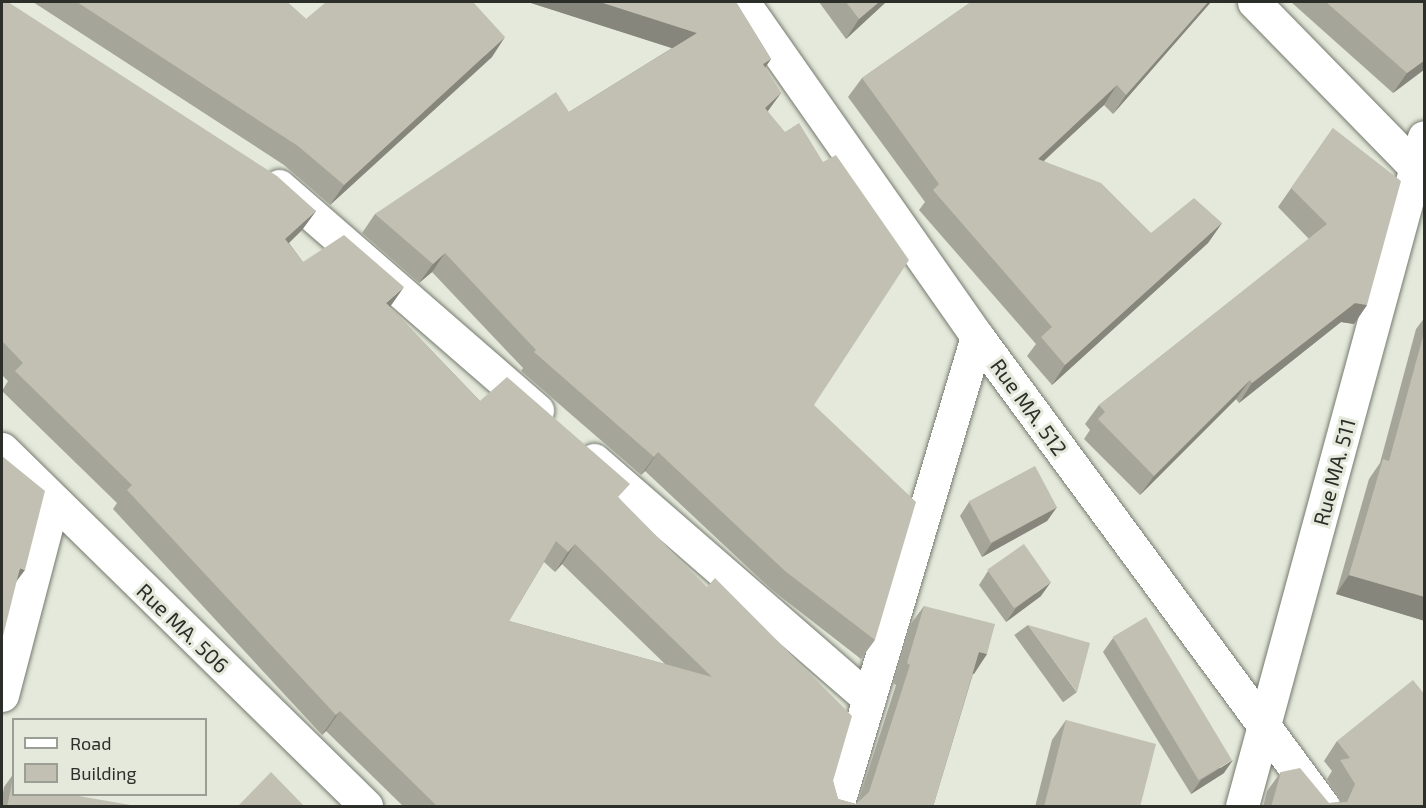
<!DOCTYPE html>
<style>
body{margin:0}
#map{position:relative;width:1426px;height:808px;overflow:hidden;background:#e4e9db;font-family:"Exo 2",sans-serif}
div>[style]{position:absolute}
.roads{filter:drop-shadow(0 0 2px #757a6e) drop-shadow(0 0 2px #757a6e)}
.street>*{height:33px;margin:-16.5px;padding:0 16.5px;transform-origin:16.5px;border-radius:16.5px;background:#fff}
.wall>*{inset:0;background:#a6a599;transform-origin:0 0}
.shaded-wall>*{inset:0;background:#87867d}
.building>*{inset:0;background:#c1c0b2;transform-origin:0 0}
span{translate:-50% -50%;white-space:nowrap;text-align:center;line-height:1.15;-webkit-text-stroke:6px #e4e9db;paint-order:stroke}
.street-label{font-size:21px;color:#2c2e29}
.frame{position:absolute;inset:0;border:3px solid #2c2e29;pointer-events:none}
.legend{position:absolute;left:12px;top:718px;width:195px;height:78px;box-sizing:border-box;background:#e4e9db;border:2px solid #9a9e94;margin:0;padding:8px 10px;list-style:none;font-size:18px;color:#2c2e29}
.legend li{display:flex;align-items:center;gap:12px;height:30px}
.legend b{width:30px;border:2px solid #9a9e94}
</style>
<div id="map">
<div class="roads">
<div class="street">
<div style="left:743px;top:2px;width:408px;rotate:55deg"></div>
<div style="left:977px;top:336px;width:584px;rotate:53.64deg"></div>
<div style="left:1254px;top:2px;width:231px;rotate:45.7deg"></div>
<div style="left:279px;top:186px;width:342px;rotate:41deg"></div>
<div style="left:2px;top:449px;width:510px;rotate:44.44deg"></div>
<div style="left:594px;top:460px;width:364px;rotate:41deg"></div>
<div style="left:2px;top:695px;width:201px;rotate:-75.3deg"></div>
<div style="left:837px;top:806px;width:490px;rotate:-73.4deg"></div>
<div style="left:1242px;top:806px;width:693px;rotate:-74.78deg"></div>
</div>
</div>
<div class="wall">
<div style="clip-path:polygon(evenodd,2px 2px,316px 211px,302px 230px,289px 243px,303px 262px,390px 307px,480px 401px,619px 498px,833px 781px,838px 799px,856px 804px,858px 802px,896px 685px,893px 683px,910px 625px,924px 606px,987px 654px,973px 674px,933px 807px,404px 807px,326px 731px,322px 735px,113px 509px,117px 503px,2px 391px,8px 381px,2px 375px,2px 2px,544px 562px,555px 572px,562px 564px,665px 664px,509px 621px,544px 562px)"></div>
<div style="clip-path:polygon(33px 2px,287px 2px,306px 19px,492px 57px,330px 205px,284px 165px)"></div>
<div style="clip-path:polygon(532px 2px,736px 2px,771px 59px,765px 68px,781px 93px,768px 111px,814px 405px,875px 640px,861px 659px,772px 590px,645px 471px,641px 475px,521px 371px,523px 368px,432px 272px,419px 283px,362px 233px,375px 214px,569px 112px,672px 48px,531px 3px)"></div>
<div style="clip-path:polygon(819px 2px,886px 2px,846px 39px)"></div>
<div style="clip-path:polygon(971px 2px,1211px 2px,1113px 114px,1104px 105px,1044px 161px,1151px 233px,1222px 223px,1208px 243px,1052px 385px,1027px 356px,1036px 344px,919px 210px,925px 202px,848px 97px,862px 78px)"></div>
<div style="clip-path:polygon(1291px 2px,1425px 2px,1425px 69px,1393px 93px)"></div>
<div style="clip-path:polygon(1333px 128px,1367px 305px,1354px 324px,1341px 322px,1239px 403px,1236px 399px,1140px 495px,1084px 439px,1090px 430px,1085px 424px,1099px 405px,1309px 239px,1278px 207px)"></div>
<div style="clip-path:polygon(1425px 317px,1425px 621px,1336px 594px,1369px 479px,1380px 463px,1416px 329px)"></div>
<div style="clip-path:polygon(969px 502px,1057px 507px,1047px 521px,982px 557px,960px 516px)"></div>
<div style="clip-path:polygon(988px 571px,1041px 596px,1006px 622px,979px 585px)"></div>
<div style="left:1028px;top:625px;width:83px;height:17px;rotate:54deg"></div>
<div style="clip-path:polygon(1113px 638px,1224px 773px,1191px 794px,1103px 652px)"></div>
<div style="clip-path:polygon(1066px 720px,1140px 807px,1035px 807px,1052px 740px)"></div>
<div style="clip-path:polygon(1337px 741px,1425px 807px,1263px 807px,1267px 791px,1281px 772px,1329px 803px,1341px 802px,1327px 779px,1332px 771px,1324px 761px)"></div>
<div style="clip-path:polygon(14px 773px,14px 795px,142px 807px,2px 807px,2px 798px,4px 787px)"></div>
</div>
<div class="shaded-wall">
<div style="clip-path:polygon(532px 2px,600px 2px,697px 33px,684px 52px,531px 3px)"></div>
<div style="clip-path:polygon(879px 2px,886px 2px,846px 39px,859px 19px)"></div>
<div style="clip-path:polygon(1208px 2px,1211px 2px,1113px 114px,1126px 95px)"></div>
<div style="clip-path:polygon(505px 37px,492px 57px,330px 205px,344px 185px)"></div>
<div style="clip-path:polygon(771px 59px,758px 78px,763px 64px)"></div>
<div style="clip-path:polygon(1425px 60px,1425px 69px,1393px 93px,1407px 73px)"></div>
<div style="clip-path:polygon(1117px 85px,1104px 105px,1025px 178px,1038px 159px)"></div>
<div style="clip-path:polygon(781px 93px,767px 112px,765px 108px)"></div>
<div style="clip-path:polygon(316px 211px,302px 230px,272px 259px,285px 239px)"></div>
<div style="clip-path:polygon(1222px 223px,1208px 243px,1052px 385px,1065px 365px)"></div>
<div style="clip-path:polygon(445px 253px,432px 272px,419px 283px,433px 264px)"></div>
<div style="clip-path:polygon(404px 287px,390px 307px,386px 303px)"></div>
<div style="clip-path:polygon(1355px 303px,1367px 305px,1354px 324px,1341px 322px,1239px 403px,1252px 383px)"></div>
<div style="clip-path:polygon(1250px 380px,1236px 399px,1140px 495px,1154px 476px)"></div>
<div style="clip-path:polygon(658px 452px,645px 471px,641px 475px,654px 457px)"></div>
<div style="clip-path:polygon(1057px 507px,1047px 521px,982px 557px,992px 543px)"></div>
<div style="clip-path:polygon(575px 544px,562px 564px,555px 572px,568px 552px)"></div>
<div style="clip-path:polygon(20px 568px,25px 570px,10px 590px)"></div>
<div style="clip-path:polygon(1349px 575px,1425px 597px,1425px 621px,1336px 594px)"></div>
<div style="clip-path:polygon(1051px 582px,1041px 596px,1006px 622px,1016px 608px)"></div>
<div style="clip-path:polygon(979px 652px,987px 654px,974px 674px,966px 672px)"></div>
<div style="clip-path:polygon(340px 711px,326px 731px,322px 735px,336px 715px)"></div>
<div style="clip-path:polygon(1233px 760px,1224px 773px,1191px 794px,1201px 780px)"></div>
</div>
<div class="building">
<div style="clip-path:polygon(evenodd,2px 2px,8px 2px,277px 176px,316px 211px,285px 239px,303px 262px,344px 235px,404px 287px,386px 303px,480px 401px,507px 377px,630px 484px,618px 497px,707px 587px,715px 578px,852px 716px,833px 781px,838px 799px,856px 804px,869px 792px,910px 665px,907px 663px,924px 606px,995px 624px,987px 654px,979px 652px,933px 807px,438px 807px,340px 711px,336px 715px,127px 490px,132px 485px,15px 371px,23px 363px,2px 341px,2px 2px,556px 541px,568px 552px,575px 544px,712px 677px,509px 621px,556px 541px)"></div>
<div style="clip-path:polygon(77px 2px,287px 2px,306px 19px,326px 2px,473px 2px,505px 37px,344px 185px,298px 146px)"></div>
<div style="clip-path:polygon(600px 2px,736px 2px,771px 59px,763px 64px,781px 93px,765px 108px,785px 132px,799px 123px,823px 162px,836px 155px,909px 260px,814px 405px,916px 502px,875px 640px,785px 571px,658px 452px,654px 457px,534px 352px,536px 350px,445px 253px,433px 264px,375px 214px,556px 92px,569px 112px,697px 33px)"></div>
<div style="clip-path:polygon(846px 2px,879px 2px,859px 19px)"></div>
<div style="clip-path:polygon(971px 2px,1208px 2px,1126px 95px,1117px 85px,1038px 159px,1101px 183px,1151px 233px,1194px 198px,1222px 223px,1065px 365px,1041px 337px,1052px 327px,933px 190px,939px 184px,862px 78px)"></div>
<div style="clip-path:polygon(1326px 2px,1425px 2px,1425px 60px,1407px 73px)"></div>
<div style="clip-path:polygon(1333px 128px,1401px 181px,1367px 305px,1355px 303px,1252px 383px,1250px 380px,1154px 476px,1098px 419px,1105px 412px,1099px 405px,1327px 224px,1291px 188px)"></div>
<div style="clip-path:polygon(1425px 329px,1425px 597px,1349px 575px,1383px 459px,1389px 461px)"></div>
<div style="clip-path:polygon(2px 456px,45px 491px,25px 570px,20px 568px,2px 640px)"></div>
<div style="left:1035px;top:466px;width:47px;height:75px;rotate:62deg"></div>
<div style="left:1024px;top:544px;width:47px;height:45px;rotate:55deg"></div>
<div style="left:1146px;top:617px;width:167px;height:39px;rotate:59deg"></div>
<div style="clip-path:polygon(1028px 625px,1090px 643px,1077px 692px)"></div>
<div style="clip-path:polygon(1413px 680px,1425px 695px,1425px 807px,1271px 807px,1281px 772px,1300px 768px,1329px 803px,1347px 802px,1355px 784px,1340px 760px,1350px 758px,1337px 741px)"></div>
<div style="clip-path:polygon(1066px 720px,1156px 744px,1140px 807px,1044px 807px)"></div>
<div style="clip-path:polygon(271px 772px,305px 807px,237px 807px)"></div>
<div style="clip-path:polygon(14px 773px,14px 795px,73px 795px,142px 807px,7px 807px)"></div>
</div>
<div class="street-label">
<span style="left:1029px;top:407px;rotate:54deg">Rue MA. 512</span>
<span style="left:1334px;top:472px;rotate:-75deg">Rue MA. 511</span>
<span style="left:183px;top:628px;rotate:44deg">Rue MA. 506</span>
</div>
<div class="frame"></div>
<ul class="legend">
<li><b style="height:8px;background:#fff"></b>Road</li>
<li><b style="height:16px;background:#c1c0b2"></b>Building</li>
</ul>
</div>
